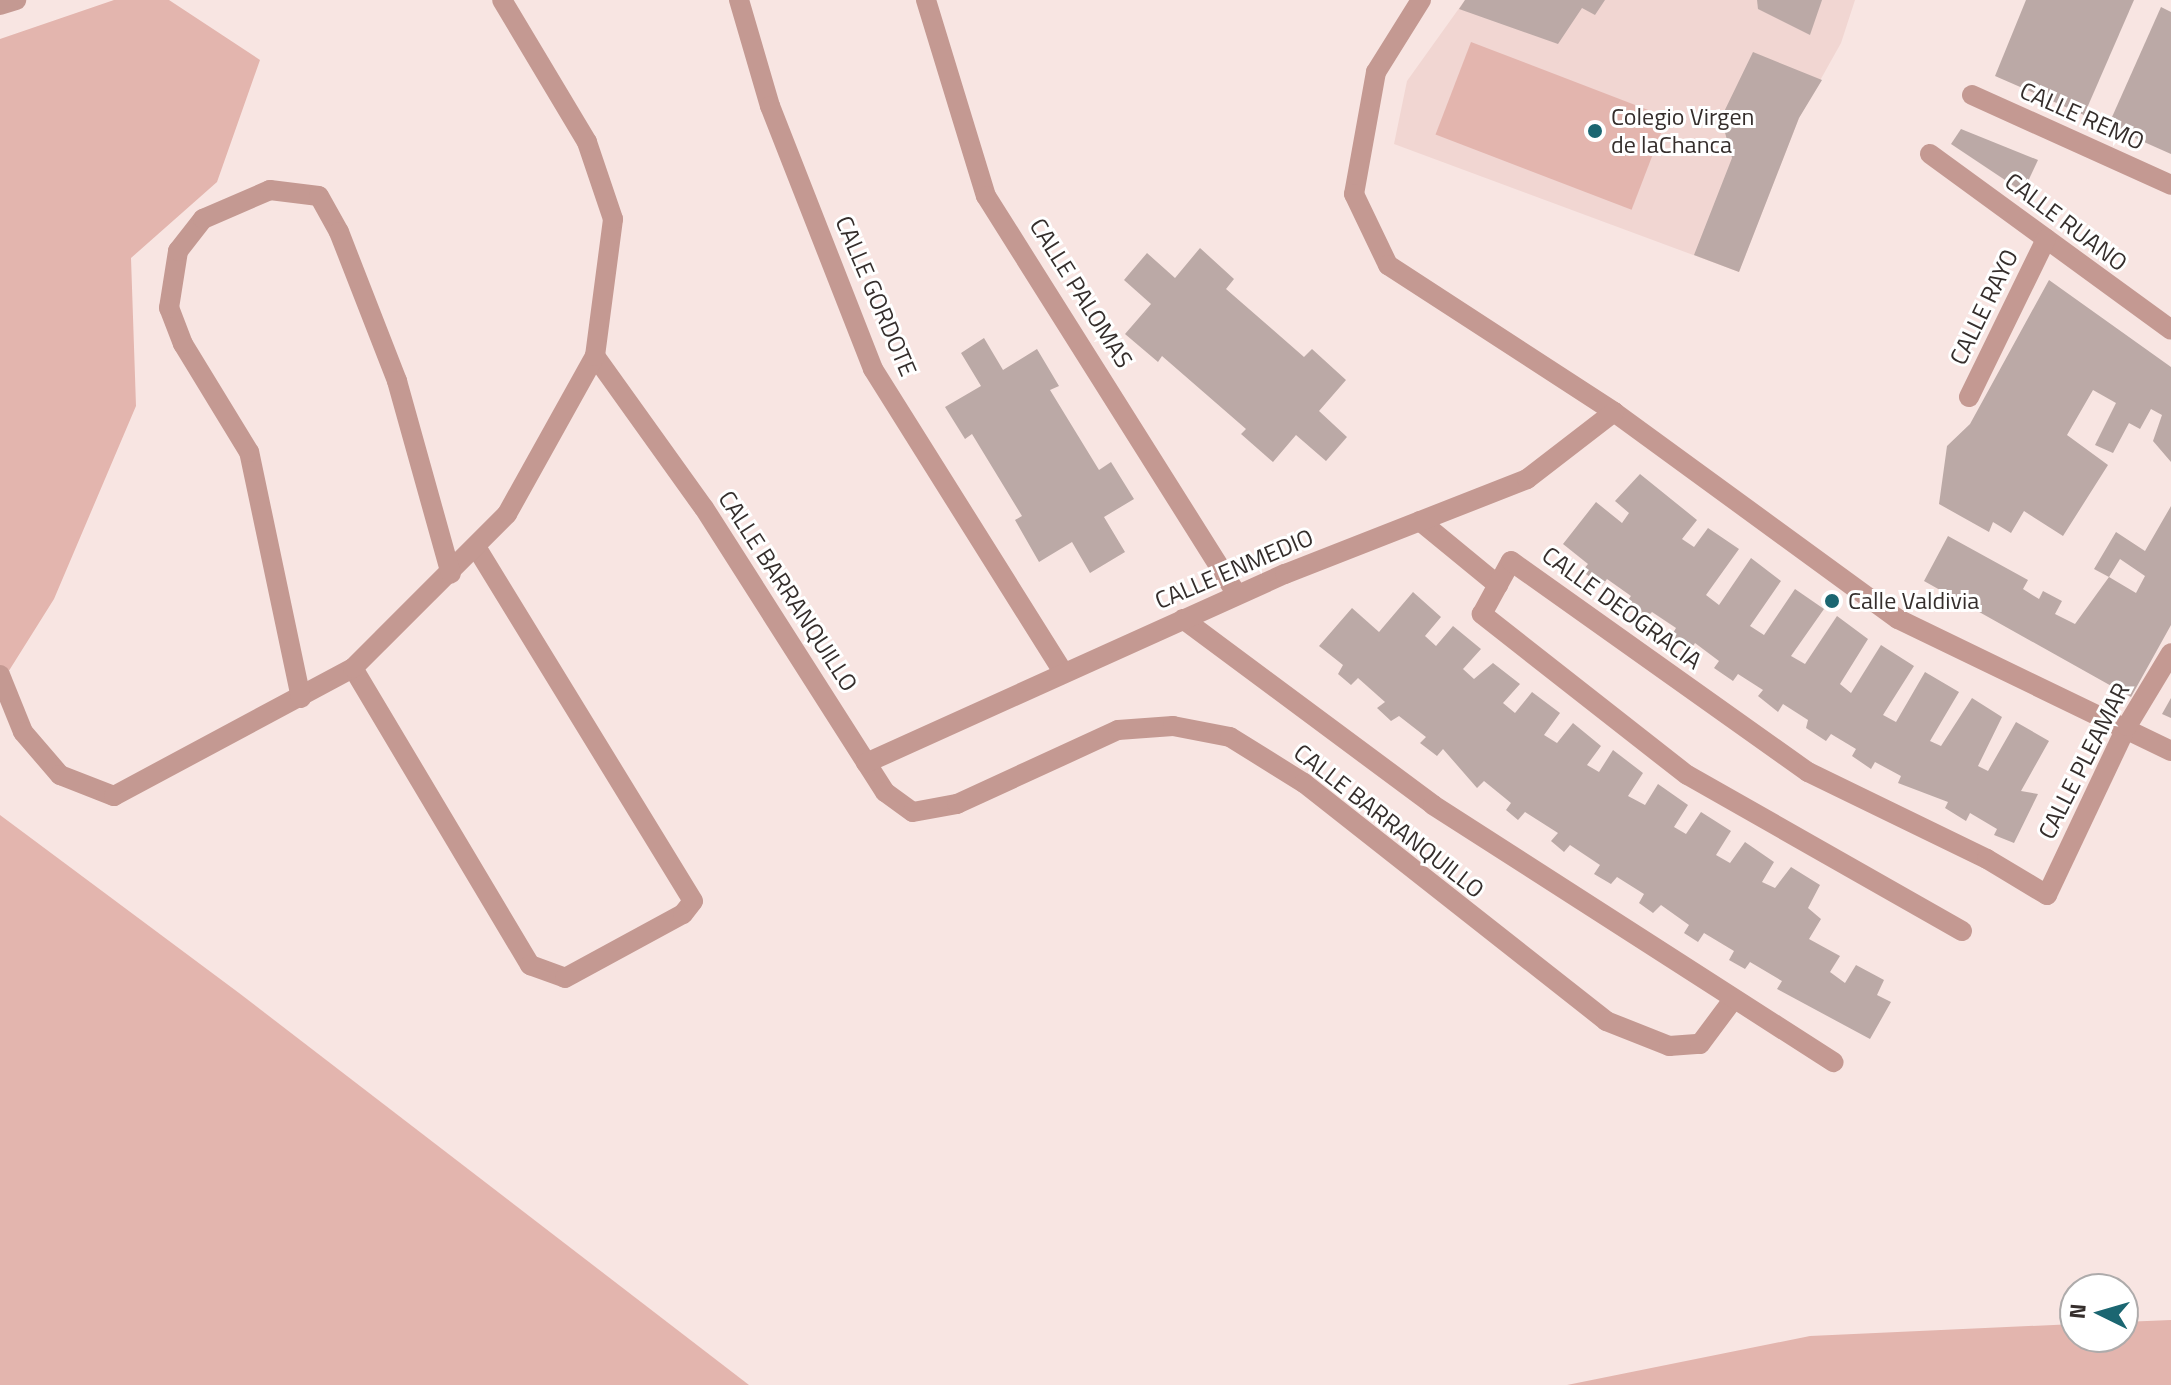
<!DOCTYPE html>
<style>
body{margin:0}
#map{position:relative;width:2171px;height:1385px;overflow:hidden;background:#f8e5e2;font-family:"Titillium Web",sans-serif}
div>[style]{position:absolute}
.built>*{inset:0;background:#f1d6d2}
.green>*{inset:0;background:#e3b5ae;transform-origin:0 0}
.building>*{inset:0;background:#bba9a6}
.minor>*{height:20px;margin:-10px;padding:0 10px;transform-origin:10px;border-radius:10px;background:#c49992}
.dots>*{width:22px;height:22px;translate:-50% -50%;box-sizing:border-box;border:4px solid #fff;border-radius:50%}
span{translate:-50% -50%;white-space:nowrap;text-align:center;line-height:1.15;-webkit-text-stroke:6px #fff;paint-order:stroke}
.street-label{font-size:24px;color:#352e2c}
.poi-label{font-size:24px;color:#352e2c}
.left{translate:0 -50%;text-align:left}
.north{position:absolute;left:2059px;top:1273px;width:80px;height:80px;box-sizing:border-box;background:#fff;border:2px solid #aeabab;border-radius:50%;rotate:275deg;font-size:22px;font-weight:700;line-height:32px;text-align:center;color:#352e2c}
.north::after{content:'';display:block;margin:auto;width:28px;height:36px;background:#1b6671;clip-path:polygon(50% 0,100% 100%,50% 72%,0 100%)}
</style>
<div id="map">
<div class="built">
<div style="clip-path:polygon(1465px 0,1855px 0,1841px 43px,1799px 118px,1739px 272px,1394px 144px,1407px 81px)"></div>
</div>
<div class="green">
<div style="clip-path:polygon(114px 0,169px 0,260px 60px,217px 182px,131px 258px,136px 406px,54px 599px,0 685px,0 39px)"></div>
<div style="left:1471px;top:42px;width:210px;height:99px;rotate:21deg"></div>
<div style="clip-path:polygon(0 815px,239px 993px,749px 1385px,0 1385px)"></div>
<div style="clip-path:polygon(2171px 1320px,2171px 1385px,1567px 1385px,1810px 1336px,2075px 1324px,2075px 1337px,2123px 1337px,2123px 1322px)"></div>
</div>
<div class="building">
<div style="clip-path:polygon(1465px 0,1605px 0,1595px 15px,1582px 8px,1558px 44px,1459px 9px)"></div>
<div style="clip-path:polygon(1757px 0,1822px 0,1810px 35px,1758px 9px)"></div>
<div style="clip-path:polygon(2026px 0,2134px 0,2084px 115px,1995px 76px)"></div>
<div style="clip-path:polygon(2161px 7px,2171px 12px,2171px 154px,2108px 126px)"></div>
<div style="clip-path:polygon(1753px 52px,1822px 80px,1799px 118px,1739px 272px,1694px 255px,1732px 158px,1721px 118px)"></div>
<div style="clip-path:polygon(1961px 129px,2038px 160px,2023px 192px,1951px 144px)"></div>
<div style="clip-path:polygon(1200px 248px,1234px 279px,1226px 289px,1304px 357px,1312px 349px,1346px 380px,1319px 411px,1347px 437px,1326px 461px,1296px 435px,1273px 462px,1241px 434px,1246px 429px,1162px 356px,1158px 362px,1125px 334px,1151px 304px,1124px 280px,1147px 253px,1175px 278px)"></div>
<div style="clip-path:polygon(2049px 280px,2171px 367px,2171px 462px,2153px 441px,2162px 415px,2151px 409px,2140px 429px,2129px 423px,2113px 453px,2095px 445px,2116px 403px,2093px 390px,2067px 435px,2108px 465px,2063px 536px,2024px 511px,2011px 533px,1993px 522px,1989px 532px,1939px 504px,1947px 446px,1970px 424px)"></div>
<div style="clip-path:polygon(984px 338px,1003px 370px,1037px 349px,1059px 386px,1050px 390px,1099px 470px,1111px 462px,1134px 499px,1104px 517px,1125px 552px,1090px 573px,1072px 542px,1039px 562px,1015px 520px,1022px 516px,972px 434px,965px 439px,945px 407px,981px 386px,961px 353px)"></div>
<div style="clip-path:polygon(1640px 474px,1697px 520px,1682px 539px,1694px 547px,1708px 528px,1739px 549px,1706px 595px,1719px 605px,1751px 558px,1781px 581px,1750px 626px,1764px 635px,1795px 589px,1824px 609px,1791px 656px,1805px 664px,1837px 616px,1868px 639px,1840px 684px,1851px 693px,1881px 645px,1914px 666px,1883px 715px,1896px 722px,1925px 672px,1959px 692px,1930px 741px,1941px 746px,1972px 698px,2002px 717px,1978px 766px,1988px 771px,2016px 722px,2049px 741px,2021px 791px,2038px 794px,2014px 843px,1994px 835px,1997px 829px,1970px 813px,1966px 821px,1945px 808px,1948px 802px,1898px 783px,1901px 776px,1875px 762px,1871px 769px,1852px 756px,1856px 749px,1831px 734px,1826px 741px,1806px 728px,1808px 720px,1783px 704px,1778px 712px,1758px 696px,1763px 690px,1738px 674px,1733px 681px,1714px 668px,1719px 661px,1695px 643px,1690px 651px,1670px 638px,1676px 628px,1652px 612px,1645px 619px,1625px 604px,1631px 596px,1607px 579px,1602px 586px,1582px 571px,1588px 564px,1563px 544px,1596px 502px,1622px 523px,1629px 513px,1615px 501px)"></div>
<div style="clip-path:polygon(2171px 506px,2171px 625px,2131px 697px,1924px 581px,1948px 536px,2028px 580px,2023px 589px,2039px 599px,2043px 591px,2062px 601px,2055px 614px,2075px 624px,2109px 577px,2136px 593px,2145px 576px,2120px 559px,2109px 577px,2094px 569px,2116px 532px,2145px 551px)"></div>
<div style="clip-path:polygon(1413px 592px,1441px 617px,1425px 636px,1436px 646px,1453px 626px,1481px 649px,1463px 669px,1474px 679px,1493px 663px,1520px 684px,1503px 703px,1515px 713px,1532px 692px,1560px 713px,1544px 735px,1557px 743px,1573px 723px,1601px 746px,1587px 765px,1599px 772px,1613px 750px,1643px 773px,1628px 796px,1645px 805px,1658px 784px,1688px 805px,1674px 827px,1686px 834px,1701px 812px,1731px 831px,1716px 855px,1730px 863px,1745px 842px,1774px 862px,1762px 882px,1775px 888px,1791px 867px,1820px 885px,1808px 908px,1821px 919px,1809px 939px,1840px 956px,1830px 972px,1845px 983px,1856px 965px,1884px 980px,1877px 995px,1891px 1002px,1870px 1039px,1777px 989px,1782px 981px,1750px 962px,1745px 969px,1729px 960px,1734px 951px,1704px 933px,1698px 942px,1684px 933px,1689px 925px,1661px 905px,1653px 913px,1639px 903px,1644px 894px,1617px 877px,1611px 884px,1594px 874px,1600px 865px,1570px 845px,1564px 852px,1551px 841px,1558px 833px,1525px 812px,1518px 820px,1506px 810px,1511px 803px,1484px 781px,1477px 788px,1443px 749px,1437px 756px,1420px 743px,1426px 737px,1399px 716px,1391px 721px,1377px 708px,1385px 702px,1358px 678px,1351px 685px,1338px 674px,1343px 665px,1319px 646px,1352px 608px,1379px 632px)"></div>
<div style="clip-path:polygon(2171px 698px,2171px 718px,2162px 714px)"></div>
</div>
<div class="minor">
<div style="left:739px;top:0;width:110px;rotate:73.7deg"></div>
<div style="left:770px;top:106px;width:282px;rotate:68.6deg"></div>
<div style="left:873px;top:369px;width:358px;rotate:57.9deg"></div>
<div style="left:926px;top:0;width:205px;rotate:73deg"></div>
<div style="left:986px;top:196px;width:471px;rotate:57.8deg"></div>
<div style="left:1421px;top:0;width:85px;rotate:122deg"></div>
<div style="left:1376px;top:72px;width:124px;rotate:100.2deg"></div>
<div style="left:1354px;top:194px;width:79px;rotate:64.4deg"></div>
<div style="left:1388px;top:265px;width:270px;rotate:33deg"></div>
<div style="left:1614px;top:412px;width:351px;rotate:36.1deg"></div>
<div style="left:1898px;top:619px;width:303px;rotate:25.8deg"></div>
<div style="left:0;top:5px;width:17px;rotate:-17deg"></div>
<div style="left:1972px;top:95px;width:218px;rotate:24.3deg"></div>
<div style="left:1930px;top:154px;width:298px;rotate:36.1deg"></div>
<div style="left:595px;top:356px;width:187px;rotate:54.4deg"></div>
<div style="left:704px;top:508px;width:337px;rotate:57.5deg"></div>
<div style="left:885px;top:792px;width:34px;rotate:36deg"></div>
<div style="left:913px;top:812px;width:45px;rotate:-10.3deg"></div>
<div style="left:957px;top:804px;width:177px;rotate:-24.7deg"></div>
<div style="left:1118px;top:730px;width:55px;rotate:-4.2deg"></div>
<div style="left:1173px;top:726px;width:58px;rotate:10.9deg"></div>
<div style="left:1230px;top:737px;width:87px;rotate:31.9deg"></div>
<div style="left:1304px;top:783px;width:385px;rotate:38.2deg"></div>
<div style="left:1606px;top:1021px;width:68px;rotate:21.6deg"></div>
<div style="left:1669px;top:1046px;width:31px;rotate:-4deg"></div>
<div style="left:1700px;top:1044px;width:54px;rotate:-53.3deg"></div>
<div style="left:1969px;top:397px;width:176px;rotate:-64deg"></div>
<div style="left:1420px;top:521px;width:101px;rotate:39.4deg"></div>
<div style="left:1183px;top:619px;width:312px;rotate:36.6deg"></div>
<div style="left:1433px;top:805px;width:476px;rotate:32.7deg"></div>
<div style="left:353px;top:668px;width:346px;rotate:59.2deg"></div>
<div style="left:530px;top:965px;width:37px;rotate:20deg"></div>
<div style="left:565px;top:978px;width:134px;rotate:-28.5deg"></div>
<div style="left:683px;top:914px;width:16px;rotate:-52deg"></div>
<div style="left:693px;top:901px;width:414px;rotate:-121.5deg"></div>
<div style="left:0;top:675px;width:61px;rotate:68deg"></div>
<div style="left:23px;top:732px;width:57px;rotate:49.3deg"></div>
<div style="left:60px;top:775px;width:58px;rotate:21.3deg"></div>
<div style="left:114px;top:796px;width:271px;rotate:-28.2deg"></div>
<div style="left:353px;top:668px;width:218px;rotate:-45deg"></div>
<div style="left:507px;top:514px;width:181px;rotate:-60.9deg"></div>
<div style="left:595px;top:356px;width:138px;rotate:-82.5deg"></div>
<div style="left:613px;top:219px;width:81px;rotate:-108.7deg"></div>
<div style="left:587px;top:142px;width:165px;rotate:-120.9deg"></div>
<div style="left:301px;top:698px;width:251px;rotate:-101.9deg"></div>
<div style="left:249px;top:452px;width:127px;rotate:-121.4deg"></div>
<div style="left:183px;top:344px;width:39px;rotate:-111deg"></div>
<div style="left:169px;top:308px;width:58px;rotate:-81deg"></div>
<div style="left:178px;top:251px;width:41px;rotate:-52deg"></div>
<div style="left:203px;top:219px;width:73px;rotate:-23.4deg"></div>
<div style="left:270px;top:190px;width:49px;rotate:7deg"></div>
<div style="left:319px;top:196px;width:41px;rotate:60.9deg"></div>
<div style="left:339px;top:232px;width:160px;rotate:68.7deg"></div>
<div style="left:397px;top:381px;width:200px;rotate:74.4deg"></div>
<div style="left:866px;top:763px;width:460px;rotate:-24.3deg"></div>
<div style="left:1285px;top:574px;width:260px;rotate:-21.4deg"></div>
<div style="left:1527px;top:479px;width:110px;rotate:-37.6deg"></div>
<div style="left:1962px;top:931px;width:316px;rotate:-150.4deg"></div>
<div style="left:1687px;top:775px;width:261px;rotate:-141.9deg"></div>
<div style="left:1482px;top:614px;width:60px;rotate:-61.3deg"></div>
<div style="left:1511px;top:561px;width:364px;rotate:35.4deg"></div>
<div style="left:1808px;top:772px;width:199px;rotate:25.9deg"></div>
<div style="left:1987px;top:859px;width:70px;rotate:31deg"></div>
<div style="left:2047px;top:895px;width:187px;rotate:-64.7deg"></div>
<div style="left:2127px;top:726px;width:85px;rotate:-58.9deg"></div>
</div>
<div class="dots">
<div style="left:1595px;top:131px;background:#1b6671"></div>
<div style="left:1832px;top:601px;background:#1b6671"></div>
</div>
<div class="street-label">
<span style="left:2082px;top:116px;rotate:24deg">CALLE REMO</span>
<span style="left:2066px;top:222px;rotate:37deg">CALLE RUANO</span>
<span style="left:1081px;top:293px;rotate:58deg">CALLE PALOMAS</span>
<span style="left:876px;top:296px;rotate:67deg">CALLE GORDOTE</span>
<span style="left:1984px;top:307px;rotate:-64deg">CALLE RAYO</span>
<span style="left:1234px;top:569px;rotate:-23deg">CALLE ENMEDIO</span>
<span style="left:788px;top:591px;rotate:57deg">CALLE BARRANQUILLO</span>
<span style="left:1622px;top:608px;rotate:36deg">CALLE DEOGRACIA</span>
<span style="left:2084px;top:761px;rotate:-63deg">CALLE PLEAMAR</span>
<span style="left:1389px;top:821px;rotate:38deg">CALLE BARRANQUILLO</span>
</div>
<div class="poi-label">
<span class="left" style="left:1611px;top:131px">Colegio Virgen<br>de laChanca</span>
<span class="left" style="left:1848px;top:601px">Calle Valdivia</span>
</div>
<div class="north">N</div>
</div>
